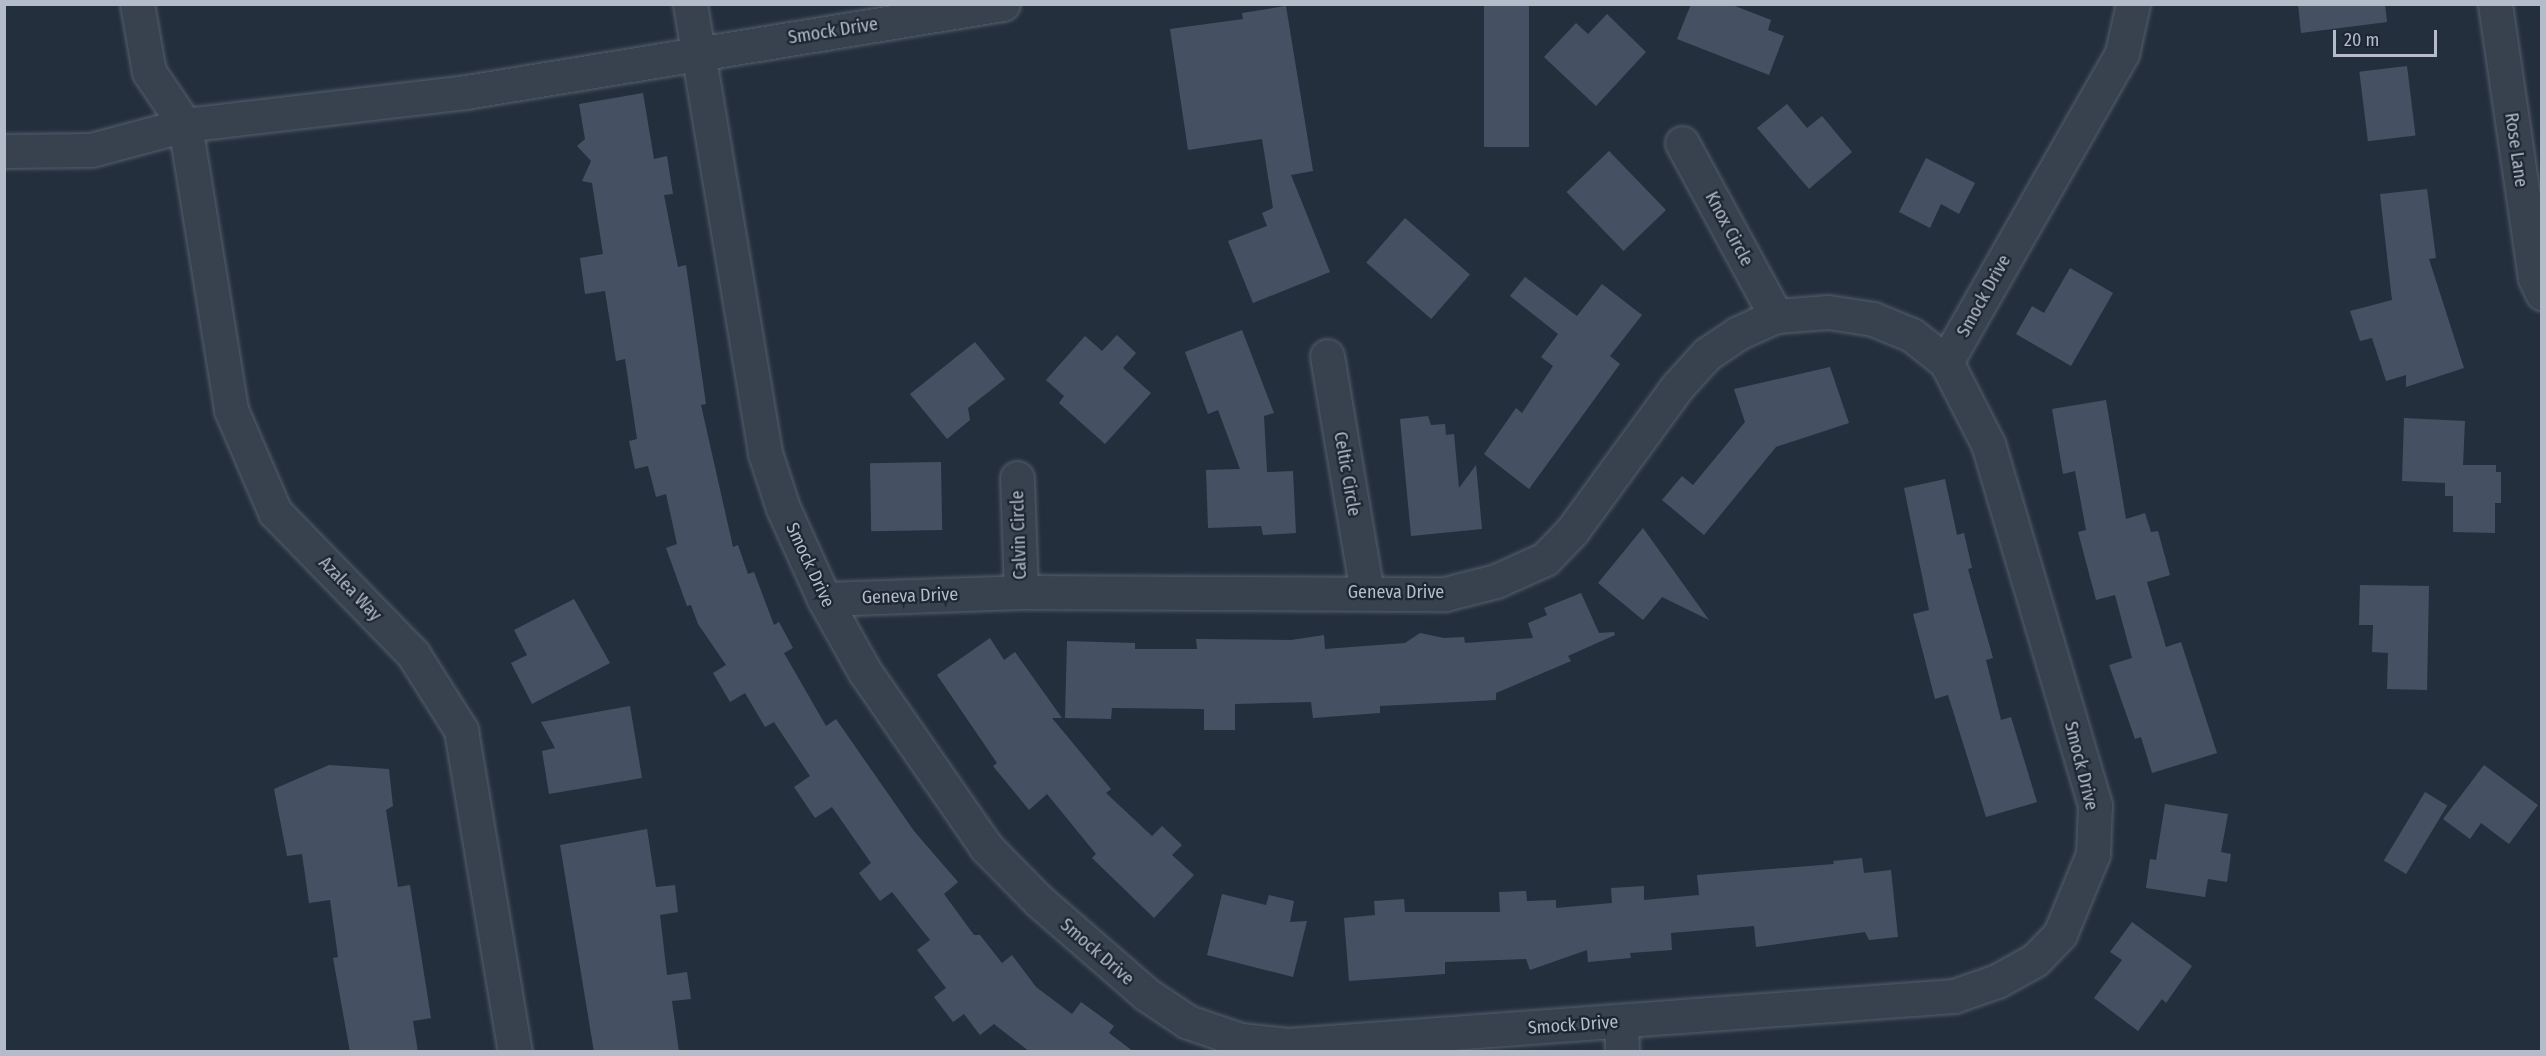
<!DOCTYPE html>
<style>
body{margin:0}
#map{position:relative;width:2546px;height:1056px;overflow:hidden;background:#242f3e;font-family:"Fira Sans Condensed",sans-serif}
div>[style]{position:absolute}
.building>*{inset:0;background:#455162;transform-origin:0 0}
.roads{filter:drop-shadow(0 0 2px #565f6c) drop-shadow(0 0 2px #565f6c)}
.minor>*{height:33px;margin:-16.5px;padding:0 16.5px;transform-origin:16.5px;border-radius:16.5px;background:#38414e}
span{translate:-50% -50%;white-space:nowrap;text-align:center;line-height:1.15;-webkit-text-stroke:4.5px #1d2633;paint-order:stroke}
.street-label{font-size:18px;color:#b4bcc9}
.frame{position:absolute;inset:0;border:6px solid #b4bcc9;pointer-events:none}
.scale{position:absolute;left:2333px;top:30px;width:104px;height:27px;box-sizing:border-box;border:3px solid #b4bcc9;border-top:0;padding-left:8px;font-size:18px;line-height:21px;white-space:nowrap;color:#b4bcc9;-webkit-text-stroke:4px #1d2633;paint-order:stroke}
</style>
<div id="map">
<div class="building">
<div style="left:1484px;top:4px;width:45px;height:143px"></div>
<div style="clip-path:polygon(1691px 4px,1730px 4px,1771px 20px,1768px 30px,1784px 36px,1769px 75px,1677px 39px)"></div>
<div style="clip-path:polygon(2298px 4px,2385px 4px,2387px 22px,2301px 33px)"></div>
<div style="clip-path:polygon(1286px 6px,1313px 171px,1291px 175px,1330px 272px,1253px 303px,1228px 241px,1267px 226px,1262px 213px,1273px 208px,1262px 139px,1188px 150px,1170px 29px,1243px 19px,1242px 13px)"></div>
<div style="clip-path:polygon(1607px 14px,1646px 52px,1596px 106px,1544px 57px,1576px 23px,1588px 34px)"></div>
<div style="left:2407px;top:66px;width:70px;height:48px;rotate:83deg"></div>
<div style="clip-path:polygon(643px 93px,654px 159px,667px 156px,673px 194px,664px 195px,678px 267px,686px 265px,706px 404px,701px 405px,733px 547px,738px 545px,748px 574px,754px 572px,774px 625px,779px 622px,793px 648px,784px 653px,826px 726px,836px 719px,914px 831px,958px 882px,944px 894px,974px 935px,980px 935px,1002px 963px,1012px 955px,1036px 987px,1072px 1014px,1081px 1002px,1114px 1026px,1109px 1033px,1134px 1052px,1030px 1052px,994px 1024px,980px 1035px,964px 1014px,953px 1022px,934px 997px,946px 988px,917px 950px,930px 940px,892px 892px,880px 901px,859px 873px,871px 863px,832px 807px,815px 818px,794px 787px,810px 776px,774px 722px,765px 727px,745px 693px,730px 702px,713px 673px,726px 665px,698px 624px,691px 605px,687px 606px,666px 548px,677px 544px,666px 494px,656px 497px,648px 466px,635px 469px,629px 441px,637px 439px,625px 359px,616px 361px,605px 291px,585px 294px,580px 258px,603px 254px,592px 183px,582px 181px,591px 161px,577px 146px,585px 139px,579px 104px)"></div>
<div style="clip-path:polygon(1787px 104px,1807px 128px,1822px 116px,1852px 152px,1809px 189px,1757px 128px)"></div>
<div style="left:1609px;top:151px;width:82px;height:59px;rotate:46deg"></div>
<div style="clip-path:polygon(1926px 158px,1975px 183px,1959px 214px,1941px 204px,1930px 228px,1899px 212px)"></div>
<div style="clip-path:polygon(2427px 189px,2436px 258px,2429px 259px,2464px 368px,2406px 387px,2406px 375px,2386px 381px,2372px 338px,2360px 341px,2350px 311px,2392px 300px,2380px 194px)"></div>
<div style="left:1405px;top:218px;width:86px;height:59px;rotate:41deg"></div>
<div style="clip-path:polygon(2070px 268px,2113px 293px,2071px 366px,2016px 334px,2032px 306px,2044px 313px)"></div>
<div style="clip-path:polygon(1525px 277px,1577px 316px,1602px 284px,1642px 315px,1610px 356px,1620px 364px,1529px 489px,1484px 454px,1516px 408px,1522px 413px,1553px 366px,1541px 357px,1558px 334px,1510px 296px)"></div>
<div style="clip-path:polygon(1242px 330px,1274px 413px,1264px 416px,1267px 472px,1293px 471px,1296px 533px,1263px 535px,1261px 526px,1208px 528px,1206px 470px,1240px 469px,1218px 410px,1208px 414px,1185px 352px)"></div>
<div style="clip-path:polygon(1117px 335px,1136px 353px,1123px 368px,1151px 393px,1105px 444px,1059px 403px,1064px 396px,1046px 380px,1085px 336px,1102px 351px)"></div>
<div style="clip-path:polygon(975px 342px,1005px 379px,968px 408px,970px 420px,947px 439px,910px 394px)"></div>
<div style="clip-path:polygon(1830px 367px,1849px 423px,1776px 447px,1704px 535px,1662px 500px,1682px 476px,1693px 485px,1745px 422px,1734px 389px)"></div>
<div style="clip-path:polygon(2106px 400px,2126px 519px,2145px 513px,2151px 532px,2158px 531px,2170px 575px,2147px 582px,2166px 647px,2181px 642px,2217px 753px,2152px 773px,2141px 737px,2135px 739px,2109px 665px,2132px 658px,2115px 595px,2096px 600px,2078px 532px,2086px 530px,2075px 471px,2063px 474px,2052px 409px)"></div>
<div style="clip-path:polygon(1428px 416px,1431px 425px,1445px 424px,1446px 435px,1454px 434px,1459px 488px,1476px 465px,1482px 529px,1411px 536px,1400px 419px)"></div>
<div style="clip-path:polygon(2404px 418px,2465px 421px,2463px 465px,2496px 465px,2496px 472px,2501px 472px,2501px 503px,2495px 503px,2495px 533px,2453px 532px,2453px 496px,2445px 496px,2445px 483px,2402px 481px)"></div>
<div style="left:941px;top:462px;width:68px;height:71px;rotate:89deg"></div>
<div style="clip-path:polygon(1945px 479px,1957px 535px,1964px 533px,1972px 568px,1968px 569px,1993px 658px,1986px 660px,2001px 720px,2011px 717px,2037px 802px,1986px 817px,1948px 695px,1935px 699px,1913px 614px,1929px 610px,1904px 488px)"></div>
<div style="clip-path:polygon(1643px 528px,1709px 620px,1662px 597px,1643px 620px,1598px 583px)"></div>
<div style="clip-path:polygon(2360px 585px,2429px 586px,2427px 690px,2387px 689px,2388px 653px,2372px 652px,2373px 625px,2359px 625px)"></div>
<div style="clip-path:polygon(1581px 593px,1599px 633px,1614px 632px,1615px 635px,1568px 656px,1571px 661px,1496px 693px,1496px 700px,1380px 706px,1380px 713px,1313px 718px,1311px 702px,1235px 704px,1235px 730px,1204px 730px,1204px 709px,1112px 708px,1111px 719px,1065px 718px,1067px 641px,1135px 643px,1135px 649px,1197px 649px,1196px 639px,1291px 640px,1324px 635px,1325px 649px,1405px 643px,1420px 633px,1444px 638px,1464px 637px,1465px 643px,1533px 638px,1528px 623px,1547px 615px,1544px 608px)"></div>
<div style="clip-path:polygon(574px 599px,610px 663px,532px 704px,511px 663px,527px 655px,514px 630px)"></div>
<div style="clip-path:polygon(990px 638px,1004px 660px,1015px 652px,1062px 718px,1052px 718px,1111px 789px,1106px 793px,1152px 836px,1162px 826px,1182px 845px,1172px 855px,1194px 875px,1154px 918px,1092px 858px,1096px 854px,1047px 794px,1029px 810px,993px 766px,997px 763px,937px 675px)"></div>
<div style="clip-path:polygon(630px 706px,642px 778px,549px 794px,542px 751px,555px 748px,541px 722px)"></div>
<div style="clip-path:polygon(329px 765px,389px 769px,393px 806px,386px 810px,398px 887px,410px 885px,431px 1018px,413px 1021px,418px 1052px,350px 1052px,333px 958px,338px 957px,330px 900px,309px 903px,302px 854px,287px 856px,274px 789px)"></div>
<div style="clip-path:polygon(2484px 765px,2538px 805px,2509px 844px,2481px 823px,2470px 839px,2443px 819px)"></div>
<div style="left:2425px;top:792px;width:26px;height:80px;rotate:31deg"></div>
<div style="clip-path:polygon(2165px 804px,2228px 814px,2221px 852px,2231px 854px,2227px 882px,2208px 879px,2205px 897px,2146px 888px,2150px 859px,2156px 860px)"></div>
<div style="clip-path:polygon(647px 829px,656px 887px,675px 885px,678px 912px,660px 915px,667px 975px,687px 972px,691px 999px,672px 1001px,679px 1052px,594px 1052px,560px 845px)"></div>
<div style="clip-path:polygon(1862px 858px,1864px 873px,1891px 870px,1898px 937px,1869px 940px,1865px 932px,1756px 947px,1754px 926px,1671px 933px,1672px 950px,1630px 953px,1631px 958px,1588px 962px,1587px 950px,1530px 970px,1526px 959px,1445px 962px,1445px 974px,1349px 981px,1344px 918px,1375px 915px,1374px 901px,1404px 899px,1405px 912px,1500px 912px,1499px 892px,1526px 891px,1527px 901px,1556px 900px,1556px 908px,1612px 903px,1611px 888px,1644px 886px,1644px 900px,1699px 895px,1697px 875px,1834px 864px,1833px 861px)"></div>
<div style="clip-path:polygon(1222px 894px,1266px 905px,1269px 895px,1294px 901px,1290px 922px,1307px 921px,1293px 977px,1207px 955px)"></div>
<div style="clip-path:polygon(2132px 922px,2192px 966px,2166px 1003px,2162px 999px,2138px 1031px,2094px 998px,2122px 960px,2110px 952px)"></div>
</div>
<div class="roads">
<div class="minor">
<div style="left:137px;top:4px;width:69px;rotate:80deg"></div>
<div style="left:149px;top:72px;width:64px;rotate:55.8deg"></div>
<div style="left:185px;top:125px;width:289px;rotate:80.8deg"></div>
<div style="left:231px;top:410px;width:111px;rotate:66.7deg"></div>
<div style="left:275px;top:512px;width:198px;rotate:45.8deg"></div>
<div style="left:413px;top:654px;width:90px;rotate:57.7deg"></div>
<div style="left:461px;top:730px;width:326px;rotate:80.5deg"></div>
<div style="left:690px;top:4px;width:455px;rotate:80.5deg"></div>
<div style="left:765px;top:453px;width:58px;rotate:71.9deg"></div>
<div style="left:783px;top:508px;width:100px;rotate:65.7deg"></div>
<div style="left:824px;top:599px;width:84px;rotate:60.7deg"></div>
<div style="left:865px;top:672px;width:213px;rotate:55.3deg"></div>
<div style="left:986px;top:847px;width:74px;rotate:45.5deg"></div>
<div style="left:1038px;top:900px;width:143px;rotate:41deg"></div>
<div style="left:1146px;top:994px;width:50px;rotate:33.7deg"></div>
<div style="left:1188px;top:1022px;width:56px;rotate:18.8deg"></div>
<div style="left:1241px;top:1040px;width:47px;rotate:6.1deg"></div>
<div style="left:1288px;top:1045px;width:668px;rotate:-4.21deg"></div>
<div style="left:1954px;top:996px;width:46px;rotate:-19.2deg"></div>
<div style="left:1997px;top:981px;width:43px;rotate:-28.9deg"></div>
<div style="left:2035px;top:960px;width:36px;rotate:-46deg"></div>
<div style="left:2060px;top:934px;width:87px;rotate:-67.6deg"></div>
<div style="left:2093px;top:854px;width:49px;rotate:-87.7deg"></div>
<div style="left:2095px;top:805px;width:377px;rotate:-106.5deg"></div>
<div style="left:1988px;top:444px;width:92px;rotate:-117.1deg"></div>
<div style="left:1946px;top:362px;width:356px;rotate:-60.3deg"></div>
<div style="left:2122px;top:53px;width:50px;rotate:-77.3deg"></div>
<div style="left:2495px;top:4px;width:277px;rotate:81.7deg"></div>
<div style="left:2535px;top:278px;width:17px;rotate:65deg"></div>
<div style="left:1682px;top:143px;width:197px;rotate:61.5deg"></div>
<div style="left:4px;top:151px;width:87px;rotate:-0.7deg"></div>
<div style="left:91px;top:150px;width:97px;rotate:-14.9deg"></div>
<div style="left:185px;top:125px;width:283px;rotate:-6.7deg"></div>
<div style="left:466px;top:92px;width:544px;rotate:-9.31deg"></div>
<div style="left:1327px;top:356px;width:239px;rotate:80.4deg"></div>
<div style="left:1017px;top:478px;width:114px;rotate:88deg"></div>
<div style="left:824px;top:599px;width:197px;rotate:-2deg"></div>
<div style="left:1021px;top:592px;width:424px;rotate:0.3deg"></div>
<div style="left:1445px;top:594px;width:53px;rotate:-14.3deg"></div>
<div style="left:1496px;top:581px;width:54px;rotate:-24.2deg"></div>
<div style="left:1545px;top:559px;width:39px;rotate:-46deg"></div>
<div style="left:1572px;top:531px;width:178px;rotate:-53.9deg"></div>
<div style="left:1677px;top:387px;width:45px;rotate:-47.7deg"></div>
<div style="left:1707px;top:354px;width:37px;rotate:-34deg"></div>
<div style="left:1738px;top:333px;width:42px;rotate:-24.1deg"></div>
<div style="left:1776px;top:316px;width:52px;rotate:-4.4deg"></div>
<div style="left:1828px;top:312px;width:46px;rotate:8.8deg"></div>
<div style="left:1873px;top:319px;width:42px;rotate:22.3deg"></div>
<div style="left:1912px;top:335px;width:43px;rotate:38.5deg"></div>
<div style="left:1621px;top:1021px;width:31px;rotate:88deg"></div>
</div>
</div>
<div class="street-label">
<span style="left:833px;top:31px;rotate:-9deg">Smock Drive</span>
<span style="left:2516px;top:150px;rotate:82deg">Rose Lane</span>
<span style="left:1729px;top:229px;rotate:62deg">Knox Circle</span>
<span style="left:1984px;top:296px;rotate:-61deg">Smock Drive</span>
<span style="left:1347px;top:474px;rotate:80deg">Celtic Circle</span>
<span style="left:1019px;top:535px;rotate:-92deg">Calvin Circle</span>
<span style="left:810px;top:565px;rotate:65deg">Smock Drive</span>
<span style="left:350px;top:589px;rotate:46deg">Azalea Way</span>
<span style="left:1396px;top:592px">Geneva Drive</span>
<span style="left:910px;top:596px;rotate:-2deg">Geneva Drive</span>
<span style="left:2081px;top:766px;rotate:76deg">Smock Drive</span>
<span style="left:1097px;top:952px;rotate:41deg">Smock Drive</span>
<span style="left:1573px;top:1025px;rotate:-4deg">Smock Drive</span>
</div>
<div class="frame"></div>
<div class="scale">20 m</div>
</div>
